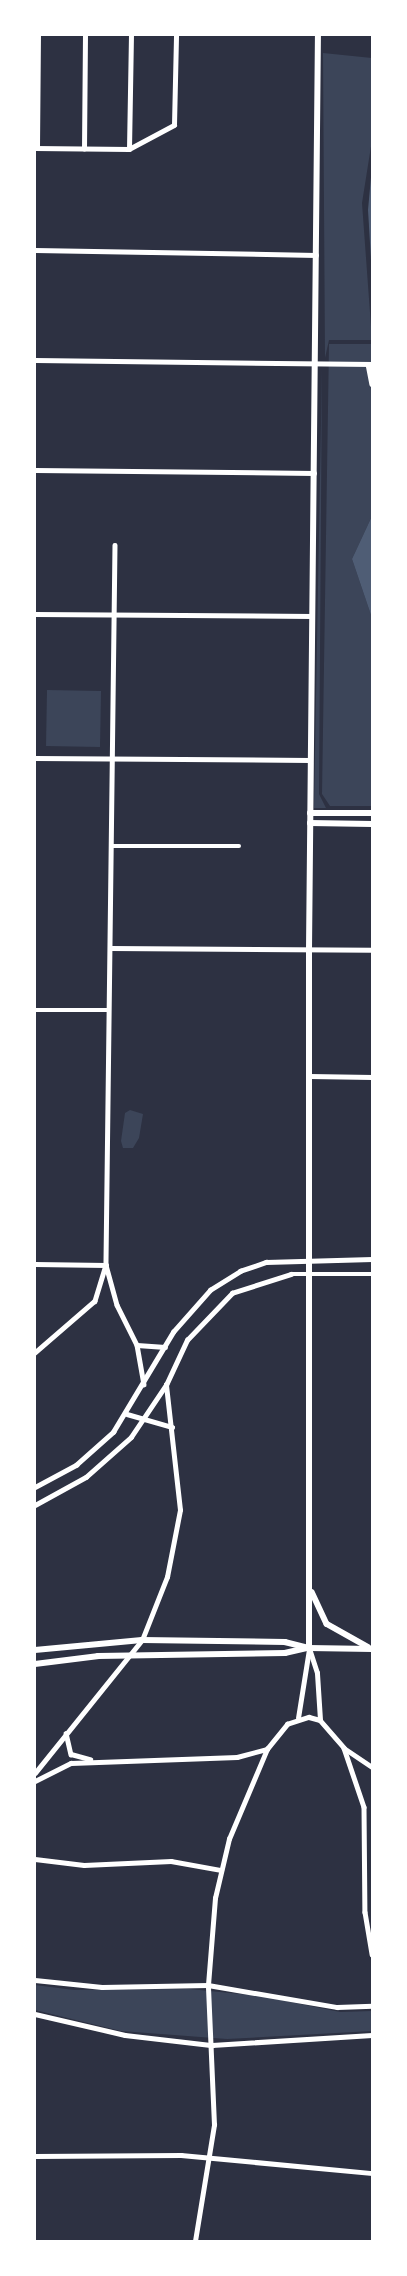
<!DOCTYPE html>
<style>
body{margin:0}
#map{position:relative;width:407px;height:2276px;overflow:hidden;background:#2d3142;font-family:Bitter,serif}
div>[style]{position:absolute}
.green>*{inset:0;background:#3c4559;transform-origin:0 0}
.water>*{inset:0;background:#4f5d75}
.minor>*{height:4.5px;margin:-2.25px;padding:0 2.25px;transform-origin:2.25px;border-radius:2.25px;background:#fff}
.tertiary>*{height:5.5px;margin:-2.75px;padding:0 2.75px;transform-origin:2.75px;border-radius:2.75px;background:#fff}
span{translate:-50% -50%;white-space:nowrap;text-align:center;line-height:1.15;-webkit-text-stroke:5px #fff;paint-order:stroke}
.frame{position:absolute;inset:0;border:36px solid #fff;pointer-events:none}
</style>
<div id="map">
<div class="green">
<div style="clip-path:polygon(323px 53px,372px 58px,372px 140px,362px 203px,372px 340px,329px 340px,325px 358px)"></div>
<div style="clip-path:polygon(329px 344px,372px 344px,372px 516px,352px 559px,372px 618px,372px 806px,330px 806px,322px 794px)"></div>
<div style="clip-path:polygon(322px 367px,319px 794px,326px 808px,314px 808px)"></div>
<div style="left:47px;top:690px;width:54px;height:56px;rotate:1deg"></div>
<div style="clip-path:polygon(130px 1110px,143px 1114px,139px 1138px,133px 1148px,123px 1148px,121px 1141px,125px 1113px)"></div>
<div style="clip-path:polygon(35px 1985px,74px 1990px,189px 1989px,261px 1996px,340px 2012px,372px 2011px,372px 2031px,227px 2039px,121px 2031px,35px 2010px)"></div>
</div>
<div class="water">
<div style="clip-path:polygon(372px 166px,372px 276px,368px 210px)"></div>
<div style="clip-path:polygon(372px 516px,372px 618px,352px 559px)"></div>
</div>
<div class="minor">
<div style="left:35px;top:148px;width:94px;rotate:0.6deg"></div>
<div style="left:129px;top:149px;width:51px;rotate:-28.1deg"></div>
<div style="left:174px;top:125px;width:90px;rotate:-88.7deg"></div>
<div style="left:37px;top:148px;width:113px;rotate:-89.5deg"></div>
<div style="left:84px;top:149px;width:114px;rotate:-89.5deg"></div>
<div style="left:129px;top:149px;width:114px;rotate:-89deg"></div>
<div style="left:35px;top:250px;width:281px;rotate:1deg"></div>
<div style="left:35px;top:360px;width:337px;rotate:0.7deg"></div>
<div style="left:368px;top:364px;width:20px;rotate:79deg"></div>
<div style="left:35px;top:470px;width:279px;rotate:0.6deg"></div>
<div style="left:115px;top:545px;width:720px;rotate:90.72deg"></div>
<div style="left:106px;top:1265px;width:41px;rotate:74.6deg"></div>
<div style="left:117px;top:1305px;width:45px;rotate:63.4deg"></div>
<div style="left:137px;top:1345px;width:40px;rotate:80deg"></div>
<div style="left:35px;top:614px;width:277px;rotate:0.4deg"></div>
<div style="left:35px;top:758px;width:275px;rotate:0.4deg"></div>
<div style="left:113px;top:846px;width:126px"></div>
<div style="left:110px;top:948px;width:262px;rotate:0.4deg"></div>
<div style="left:35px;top:1010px;width:74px"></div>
<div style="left:310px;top:1076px;width:62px;rotate:0.9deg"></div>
<div style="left:35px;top:1264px;width:71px;rotate:0.8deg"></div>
<div style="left:106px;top:1265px;width:38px;rotate:107deg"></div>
<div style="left:95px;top:1301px;width:79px;rotate:139.1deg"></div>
<div style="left:137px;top:1345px;width:28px;rotate:4deg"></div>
<div style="left:127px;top:1414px;width:47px;rotate:16.1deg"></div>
<div style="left:35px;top:1487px;width:47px;rotate:-28.2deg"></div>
<div style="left:76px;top:1465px;width:50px;rotate:-41.7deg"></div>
<div style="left:113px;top:1432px;width:117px;rotate:-59deg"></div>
<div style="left:173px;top:1332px;width:56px;rotate:-48.6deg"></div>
<div style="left:210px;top:1290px;width:36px;rotate:-32deg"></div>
<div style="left:240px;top:1271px;width:28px;rotate:-19deg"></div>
<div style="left:266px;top:1262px;width:106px;rotate:-1.6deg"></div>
<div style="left:35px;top:1505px;width:58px;rotate:-28.8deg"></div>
<div style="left:86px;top:1477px;width:60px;rotate:-41.6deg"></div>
<div style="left:131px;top:1437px;width:63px;rotate:-56.1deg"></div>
<div style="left:166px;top:1385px;width:50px;rotate:-65deg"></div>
<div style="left:187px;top:1340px;width:65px;rotate:-46.2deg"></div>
<div style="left:232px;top:1293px;width:62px;rotate:-17.9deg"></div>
<div style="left:291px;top:1274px;width:81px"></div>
<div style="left:298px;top:1718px;width:70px;rotate:-80.9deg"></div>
<div style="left:320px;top:1720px;width:37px;rotate:49deg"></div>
<div style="left:344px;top:1748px;width:62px;rotate:71.3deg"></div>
<div style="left:364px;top:1807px;width:105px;rotate:89.5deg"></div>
<div style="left:365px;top:1912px;width:43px;rotate:80.5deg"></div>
<div style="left:66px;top:1733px;width:22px;rotate:77deg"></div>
<div style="left:71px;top:1754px;width:20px;rotate:15deg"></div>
<div style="left:344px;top:1748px;width:34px;rotate:34deg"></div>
<div style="left:35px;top:1773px;width:171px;rotate:-51.2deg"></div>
<div style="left:142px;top:1640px;width:68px;rotate:-68.4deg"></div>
<div style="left:167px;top:1577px;width:68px;rotate:-79deg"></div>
<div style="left:180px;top:1510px;width:126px;rotate:-96.4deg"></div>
<div style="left:35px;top:1781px;width:40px;rotate:-26.6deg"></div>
<div style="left:71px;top:1763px;width:166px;rotate:-2.1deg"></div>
<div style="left:237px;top:1757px;width:31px;rotate:-15deg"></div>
<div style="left:35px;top:1859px;width:49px;rotate:7deg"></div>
<div style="left:84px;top:1865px;width:87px;rotate:-2.6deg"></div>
<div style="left:171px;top:1861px;width:51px;rotate:10.2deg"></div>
<div style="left:35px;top:1980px;width:67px;rotate:6deg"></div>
<div style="left:102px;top:1987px;width:106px;rotate:-1.1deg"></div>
<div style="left:208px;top:1985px;width:131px;rotate:9.7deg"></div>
<div style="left:337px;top:2007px;width:35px;rotate:-2deg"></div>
<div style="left:35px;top:2014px;width:92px;rotate:13.1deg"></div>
<div style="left:125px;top:2035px;width:88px;rotate:6.6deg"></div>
<div style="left:212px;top:2045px;width:160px;rotate:-3.6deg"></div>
<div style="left:35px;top:2156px;width:146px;rotate:-0.4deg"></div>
<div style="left:181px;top:2155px;width:192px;rotate:5.4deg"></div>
<div style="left:195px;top:2241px;width:118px;rotate:-80.7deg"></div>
<div style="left:214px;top:2125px;width:140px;rotate:-92.5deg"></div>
<div style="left:208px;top:1985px;width:87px;rotate:-85.4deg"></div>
<div style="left:215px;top:1898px;width:61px;rotate:-76.7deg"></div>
<div style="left:229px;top:1839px;width:98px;rotate:-67.1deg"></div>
<div style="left:267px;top:1749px;width:32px;rotate:-51deg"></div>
<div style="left:287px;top:1724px;width:23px;rotate:-18deg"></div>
<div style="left:309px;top:1717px;width:11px;rotate:15deg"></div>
<div style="left:320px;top:1720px;width:47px;rotate:-93.7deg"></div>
<div style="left:317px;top:1673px;width:26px;rotate:-108deg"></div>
</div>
<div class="tertiary">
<div style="left:310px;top:813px;width:62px"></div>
<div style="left:310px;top:823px;width:62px;rotate:0.9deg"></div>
<div style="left:312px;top:1592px;width:35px;rotate:65deg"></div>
<div style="left:327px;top:1624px;width:47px;rotate:29.3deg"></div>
<div style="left:309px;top:1648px;width:698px;rotate:-90deg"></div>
<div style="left:309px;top:950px;width:915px;rotate:-89.44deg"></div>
<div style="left:35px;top:1650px;width:107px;rotate:-5.3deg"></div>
<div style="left:142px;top:1640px;width:143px;rotate:0.8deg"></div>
<div style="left:285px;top:1642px;width:25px;rotate:14deg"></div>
<div style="left:309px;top:1648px;width:63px;rotate:0.9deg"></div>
<div style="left:35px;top:1664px;width:64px;rotate:-7.2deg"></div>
<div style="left:98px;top:1656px;width:187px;rotate:-0.9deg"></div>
<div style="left:285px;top:1653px;width:23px;rotate:-13deg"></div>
</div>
<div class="frame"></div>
</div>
